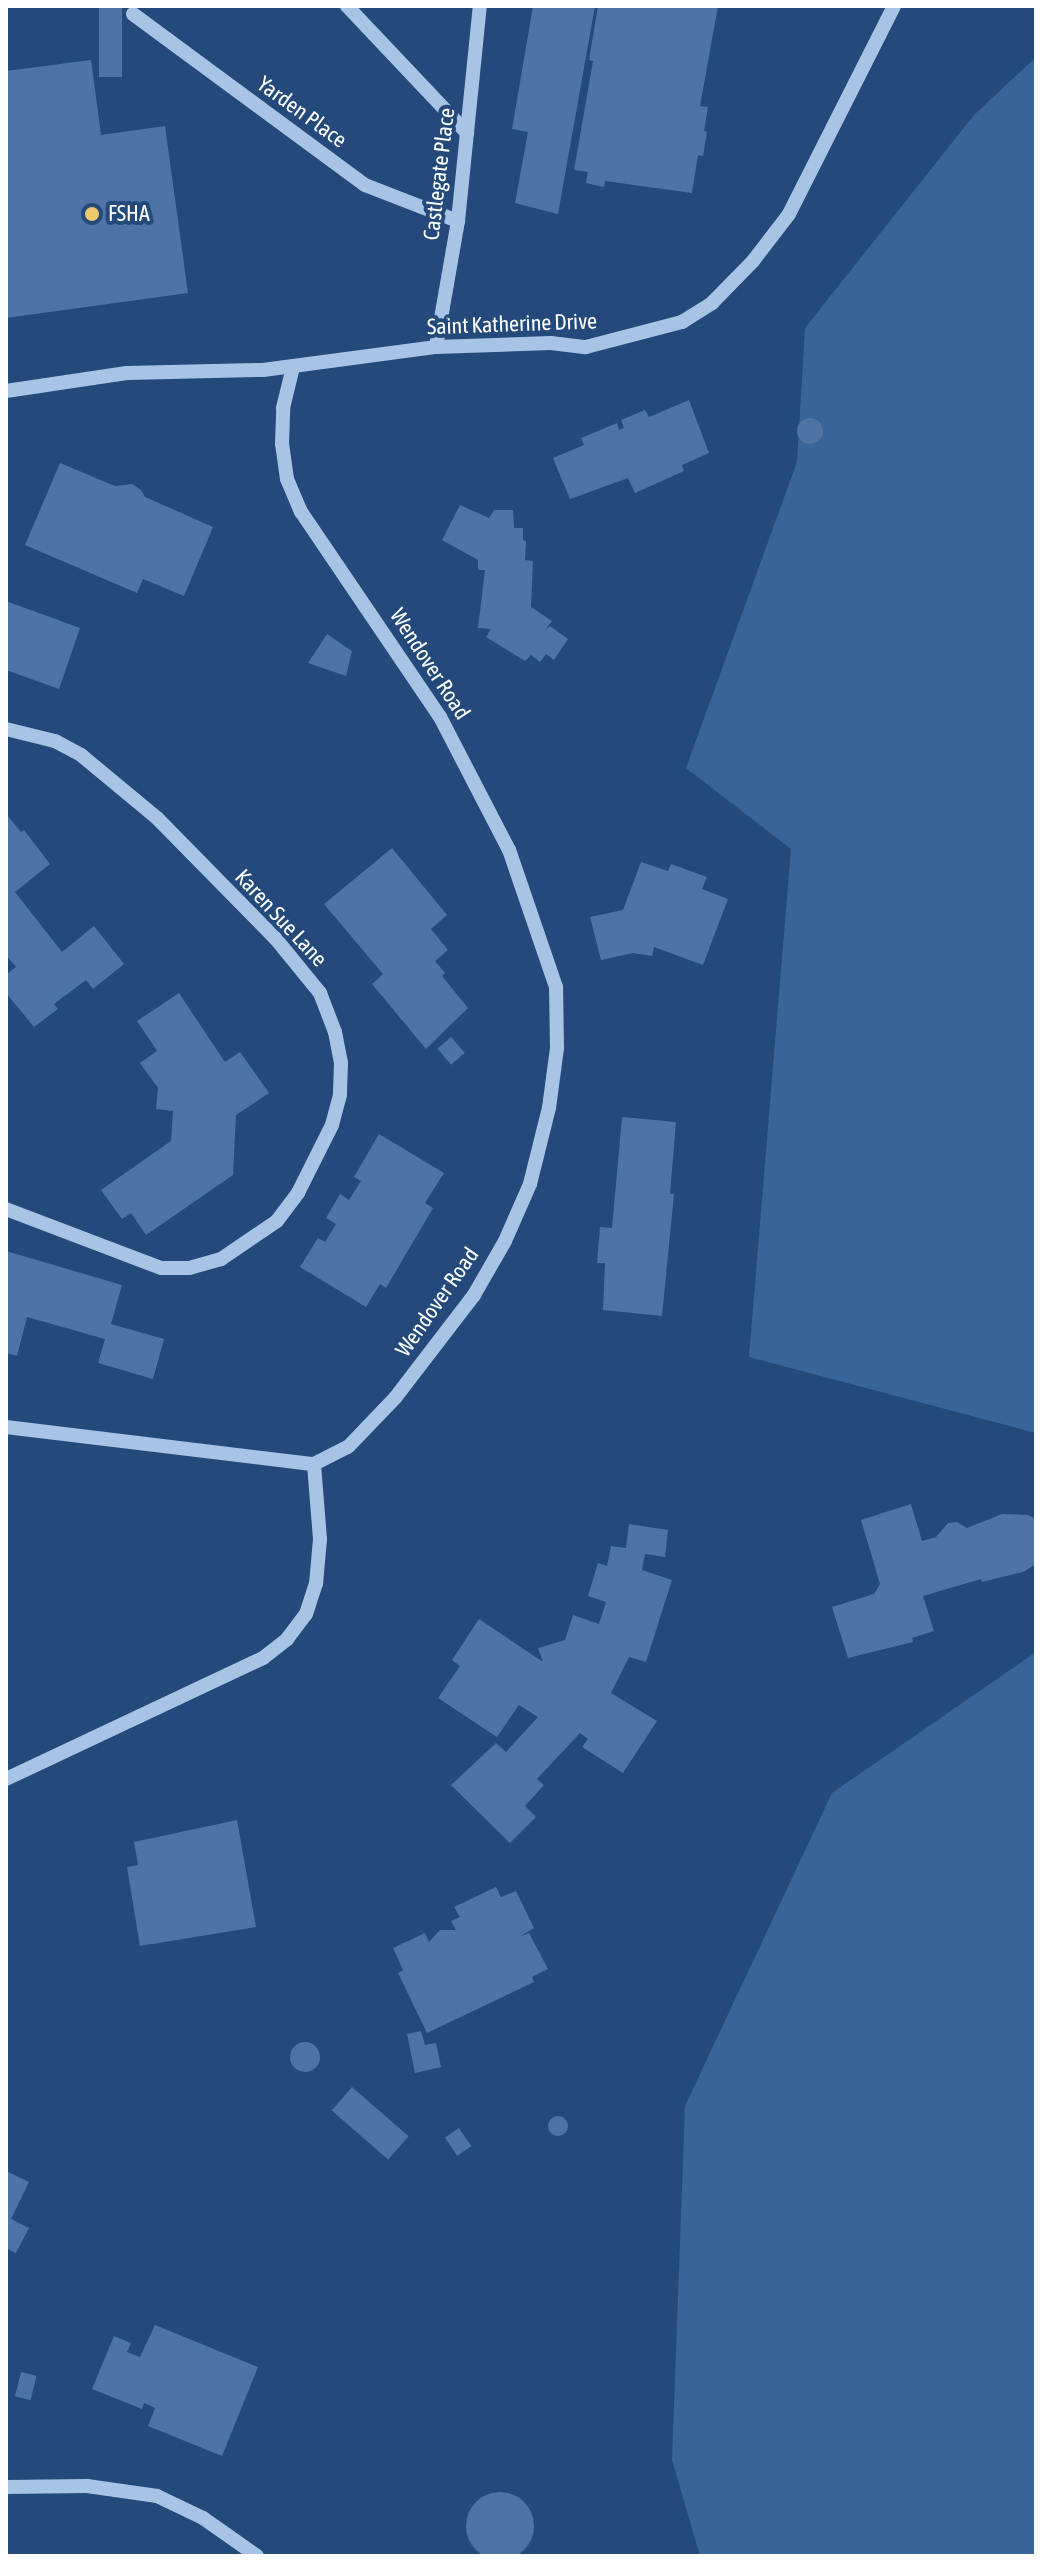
<!DOCTYPE html>
<style>
body{margin:0}
#map{position:relative;width:1042px;height:2562px;overflow:hidden;background:#244a7c;font-family:"Asap Condensed",sans-serif}
div>[style]{position:absolute}
.green>*{inset:0;background:#386499}
.building>*{inset:0;background:#4d74a4;transform-origin:0 0}
.round{border-radius:50%}
.minor>*{height:14px;margin:-7px;padding:0 7px;transform-origin:7px;border-radius:7px;background:#a8c4e5}
.dots>*{width:22px;height:22px;translate:-50% -50%;box-sizing:border-box;border:4px solid #244a7c;border-radius:50%}
span{translate:-50% -50%;white-space:nowrap;text-align:center;line-height:1.15;-webkit-text-stroke:8px #244a7c;paint-order:stroke}
.street-label{font-size:22px;color:#fff}
.poi-label{font-size:22px;color:#fff}
.left{translate:0 -50%;text-align:left}
.frame{position:absolute;inset:0;border:8px solid #fff;pointer-events:none}
</style>
<div id="map">
<div class="green">
<div style="clip-path:polygon(1036px 57px,1036px 1433px,749px 1357px,791px 849px,686px 768px,797px 462px,805px 328px,974px 115px)"></div>
<div style="clip-path:polygon(1036px 1652px,1036px 2556px,700px 2556px,672px 2460px,685px 2106px,832px 1793px)"></div>
</div>
<div class="building">
<div style="left:99px;top:6px;width:23px;height:71px"></div>
<div style="clip-path:polygon(533px 6px,595px 6px,558px 214px,515px 203px,528px 132px,512px 129px)"></div>
<div style="clip-path:polygon(598px 6px,718px 6px,700px 106px,708px 107px,704px 131px,707px 132px,703px 156px,698px 155px,692px 193px,605px 181px,604px 187px,586px 183px,588px 172px,574px 170px,593px 61px,589px 60px)"></div>
<div style="clip-path:polygon(91px 60px,101px 135px,165px 126px,188px 293px,6px 318px,6px 71px)"></div>
<div style="clip-path:polygon(689px 400px,709px 453px,682px 465px,684px 471px,635px 493px,628px 478px,570px 499px,553px 458px,584px 445px,581px 438px,617px 423px,619px 430px,624px 428px,621px 420px,645px 410px,649px 417px)"></div>
<div class="round" style="left:797px;top:418px;width:26px;height:26px"></div>
<div style="clip-path:polygon(60px 463px,115px 486px,132px 484px,141px 490px,145px 497px,213px 527px,184px 596px,143px 579px,137px 593px,25px 545px)"></div>
<div style="clip-path:polygon(460px 505px,489px 518px,494px 510px,513px 510px,514px 528px,523px 528px,523px 540px,526px 541px,525px 560px,533px 561px,531px 607px,552px 621px,545px 630px,550px 626px,568px 639px,554px 660px,546px 654px,540px 662px,531px 655px,525px 661px,486px 637px,491px 629px,478px 628px,485px 570px,478px 570px,478px 560px,442px 540px)"></div>
<div style="clip-path:polygon(6px 601px,80px 628px,59px 689px,6px 670px)"></div>
<div style="clip-path:polygon(327px 634px,352px 651px,346px 676px,308px 663px)"></div>
<div style="clip-path:polygon(6px 814px,21px 832px,24px 830px,50px 864px,15px 892px,62px 952px,94px 926px,124px 964px,93px 989px,86px 980px,54px 1004px,58px 1009px,34px 1027px,6px 993px,6px 975px,16px 967px,6px 955px)"></div>
<div style="clip-path:polygon(392px 848px,447px 915px,431px 929px,448px 950px,435px 961px,445px 973px,442px 976px,468px 1008px,426px 1049px,372px 984px,383px 974px,324px 904px)"></div>
<div style="clip-path:polygon(641px 862px,668px 871px,671px 864px,707px 877px,702px 889px,728px 899px,703px 965px,654px 947px,652px 956px,633px 953px,601px 960px,590px 917px,623px 910px)"></div>
<div style="clip-path:polygon(179px 993px,225px 1062px,240px 1052px,269px 1093px,236px 1115px,233px 1175px,146px 1235px,131px 1213px,122px 1219px,101px 1190px,171px 1141px,173px 1111px,156px 1109px,158px 1088px,140px 1063px,157px 1051px,137px 1021px)"></div>
<div style="left:451px;top:1037px;width:21px;height:18px;rotate:49deg"></div>
<div style="clip-path:polygon(622px 1117px,676px 1122px,670px 1194px,674px 1194px,662px 1316px,603px 1310px,605px 1263px,597px 1263px,600px 1227px,612px 1228px)"></div>
<div style="clip-path:polygon(379px 1134px,444px 1173px,425px 1203px,433px 1208px,386px 1288px,380px 1284px,366px 1307px,300px 1267px,318px 1238px,325px 1242px,336px 1224px,326px 1218px,340px 1194px,349px 1200px,361px 1181px,354px 1177px)"></div>
<div style="clip-path:polygon(6px 1251px,122px 1285px,111px 1324px,164px 1339px,153px 1379px,98px 1363px,105px 1339px,27px 1317px,17px 1356px,6px 1353px)"></div>
<div style="clip-path:polygon(911px 1504px,922px 1541px,936px 1537px,948px 1523px,957px 1522px,967px 1528px,1002px 1514px,1028px 1515px,1036px 1519px,1036px 1564px,1023px 1572px,982px 1582px,981px 1579px,923px 1596px,934px 1631px,912px 1638px,913px 1642px,848px 1658px,832px 1607px,874px 1594px,880px 1584px,861px 1520px)"></div>
<div style="clip-path:polygon(629px 1524px,668px 1530px,665px 1557px,645px 1554px,642px 1570px,672px 1580px,646px 1662px,629px 1657px,611px 1693px,657px 1721px,623px 1773px,582px 1747px,588px 1739px,580px 1733px,537px 1779px,544px 1785px,525px 1806px,536px 1817px,510px 1843px,451px 1785px,496px 1743px,506px 1752px,538px 1717px,519px 1705px,497px 1737px,438px 1698px,460px 1666px,452px 1660px,479px 1619px,543px 1662px,538px 1648px,565px 1640px,573px 1615px,599px 1624px,606px 1602px,588px 1596px,598px 1563px,607px 1566px,611px 1546px,626px 1548px)"></div>
<div style="clip-path:polygon(237px 1820px,256px 1927px,140px 1946px,127px 1867px,138px 1865px,134px 1842px)"></div>
<div style="clip-path:polygon(496px 1887px,501px 1897px,516px 1891px,534px 1928px,519px 1937px,529px 1933px,548px 1969px,532px 1977px,534px 1982px,427px 2033px,398px 1973px,403px 1970px,393px 1948px,425px 1933px,429px 1942px,440px 1930px,456px 1930px,451px 1921px,460px 1917px,454px 1907px)"></div>
<div style="clip-path:polygon(421px 2031px,425px 2045px,436px 2043px,441px 2067px,415px 2073px,407px 2034px)"></div>
<div class="round" style="left:290px;top:2042px;width:30px;height:30px"></div>
<div style="left:352px;top:2087px;width:75px;height:31px;rotate:41deg"></div>
<div class="round" style="left:548px;top:2116px;width:20px;height:20px"></div>
<div style="left:459px;top:2128px;width:22px;height:17px;rotate:56deg"></div>
<div style="clip-path:polygon(6px 2171px,29px 2182px,11px 2219px,29px 2228px,16px 2253px,6px 2248px)"></div>
<div style="clip-path:polygon(155px 2325px,258px 2367px,222px 2456px,148px 2426px,155px 2408px,144px 2403px,142px 2409px,92px 2389px,114px 2336px,131px 2343px,127px 2352px,140px 2357px)"></div>
<div style="left:21px;top:2372px;width:16px;height:25px;rotate:14deg"></div>
<div class="round" style="left:466px;top:2492px;width:68px;height:68px"></div>
</div>
<div class="minor">
<div style="left:347px;top:6px;width:175px;rotate:46.6deg"></div>
<div style="left:133px;top:14px;width:288px;rotate:36.4deg"></div>
<div style="left:365px;top:185px;width:100px;rotate:21.2deg"></div>
<div style="left:436px;top:347px;width:128px;rotate:-80.1deg"></div>
<div style="left:458px;top:221px;width:216px;rotate:-84.2deg"></div>
<div style="left:6px;top:391px;width:122px;rotate:-8.5deg"></div>
<div style="left:127px;top:373px;width:136px;rotate:-1.3deg"></div>
<div style="left:263px;top:370px;width:175px;rotate:-7.6deg"></div>
<div style="left:436px;top:347px;width:115px;rotate:-2deg"></div>
<div style="left:551px;top:343px;width:35px;rotate:7deg"></div>
<div style="left:586px;top:347px;width:99px;rotate:-14.6deg"></div>
<div style="left:682px;top:322px;width:36px;rotate:-32deg"></div>
<div style="left:712px;top:303px;width:59px;rotate:-45.7deg"></div>
<div style="left:753px;top:261px;width:59px;rotate:-52.5deg"></div>
<div style="left:789px;top:214px;width:233px;rotate:-63.2deg"></div>
<div style="left:6px;top:729px;width:50px;rotate:13.8deg"></div>
<div style="left:55px;top:741px;width:30px;rotate:28deg"></div>
<div style="left:81px;top:755px;width:99px;rotate:39.7deg"></div>
<div style="left:157px;top:818px;width:170px;rotate:45.5deg"></div>
<div style="left:276px;top:939px;width:70px;rotate:50.8deg"></div>
<div style="left:320px;top:993px;width:42px;rotate:69deg"></div>
<div style="left:335px;top:1032px;width:32px;rotate:79deg"></div>
<div style="left:341px;top:1063px;width:32px;rotate:92deg"></div>
<div style="left:340px;top:1095px;width:31px;rotate:105deg"></div>
<div style="left:332px;top:1125px;width:76px;rotate:116.6deg"></div>
<div style="left:298px;top:1193px;width:35px;rotate:127deg"></div>
<div style="left:277px;top:1221px;width:68px;rotate:145.8deg"></div>
<div style="left:221px;top:1259px;width:33px;rotate:164deg"></div>
<div style="left:189px;top:1268px;width:28px;rotate:180deg"></div>
<div style="left:161px;top:1268px;width:166px;rotate:-159.2deg"></div>
<div style="left:6px;top:1427px;width:310px;rotate:6.9deg"></div>
<div style="left:6px;top:1779px;width:284px;rotate:-25.2deg"></div>
<div style="left:263px;top:1658px;width:31px;rotate:-38deg"></div>
<div style="left:287px;top:1639px;width:31px;rotate:-53deg"></div>
<div style="left:306px;top:1614px;width:32px;rotate:-72deg"></div>
<div style="left:316px;top:1584px;width:45px;rotate:-84.9deg"></div>
<div style="left:320px;top:1539px;width:75px;rotate:-94.6deg"></div>
<div style="left:314px;top:1464px;width:38px;rotate:-27deg"></div>
<div style="left:348px;top:1447px;width:68px;rotate:-46.2deg"></div>
<div style="left:395px;top:1398px;width:130px;rotate:-52.5deg"></div>
<div style="left:474px;top:1295px;width:62px;rotate:-60.1deg"></div>
<div style="left:505px;top:1241px;width:62px;rotate:-66.3deg"></div>
<div style="left:530px;top:1184px;width:78px;rotate:-76deg"></div>
<div style="left:549px;top:1108px;width:61px;rotate:-82.4deg"></div>
<div style="left:557px;top:1048px;width:61px;rotate:-90.9deg"></div>
<div style="left:556px;top:987px;width:145px;rotate:-108.9deg"></div>
<div style="left:509px;top:850px;width:150px;rotate:-117.4deg"></div>
<div style="left:440px;top:717px;width:248px;rotate:-124.1deg"></div>
<div style="left:301px;top:512px;width:36px;rotate:-113deg"></div>
<div style="left:287px;top:479px;width:35px;rotate:-98deg"></div>
<div style="left:282px;top:444px;width:36px;rotate:-88deg"></div>
<div style="left:283px;top:408px;width:42px;rotate:-76.3deg"></div>
<div style="left:6px;top:2487px;width:81px;rotate:-0.7deg"></div>
<div style="left:87px;top:2486px;width:71px;rotate:8.1deg"></div>
<div style="left:157px;top:2496px;width:51px;rotate:25.6deg"></div>
<div style="left:203px;top:2518px;width:66px;rotate:35.1deg"></div>
</div>
<div class="dots">
<div style="left:92px;top:214px;background:#efc96d"></div>
</div>
<div class="street-label">
<span style="left:302px;top:112px;rotate:36deg">Yarden Place</span>
<span style="left:439px;top:174px;rotate:-83deg">Castlegate Place</span>
<span style="left:512px;top:324px;rotate:-2deg">Saint Katherine Drive</span>
<span style="left:430px;top:664px;rotate:57deg">Wendover Road</span>
<span style="left:281px;top:918px;rotate:47deg">Karen Sue Lane</span>
<span style="left:437px;top:1302px;rotate:-55deg">Wendover Road</span>
</div>
<div class="poi-label">
<span class="left" style="left:108px;top:214px">FSHA</span>
</div>
<div class="frame"></div>
</div>
